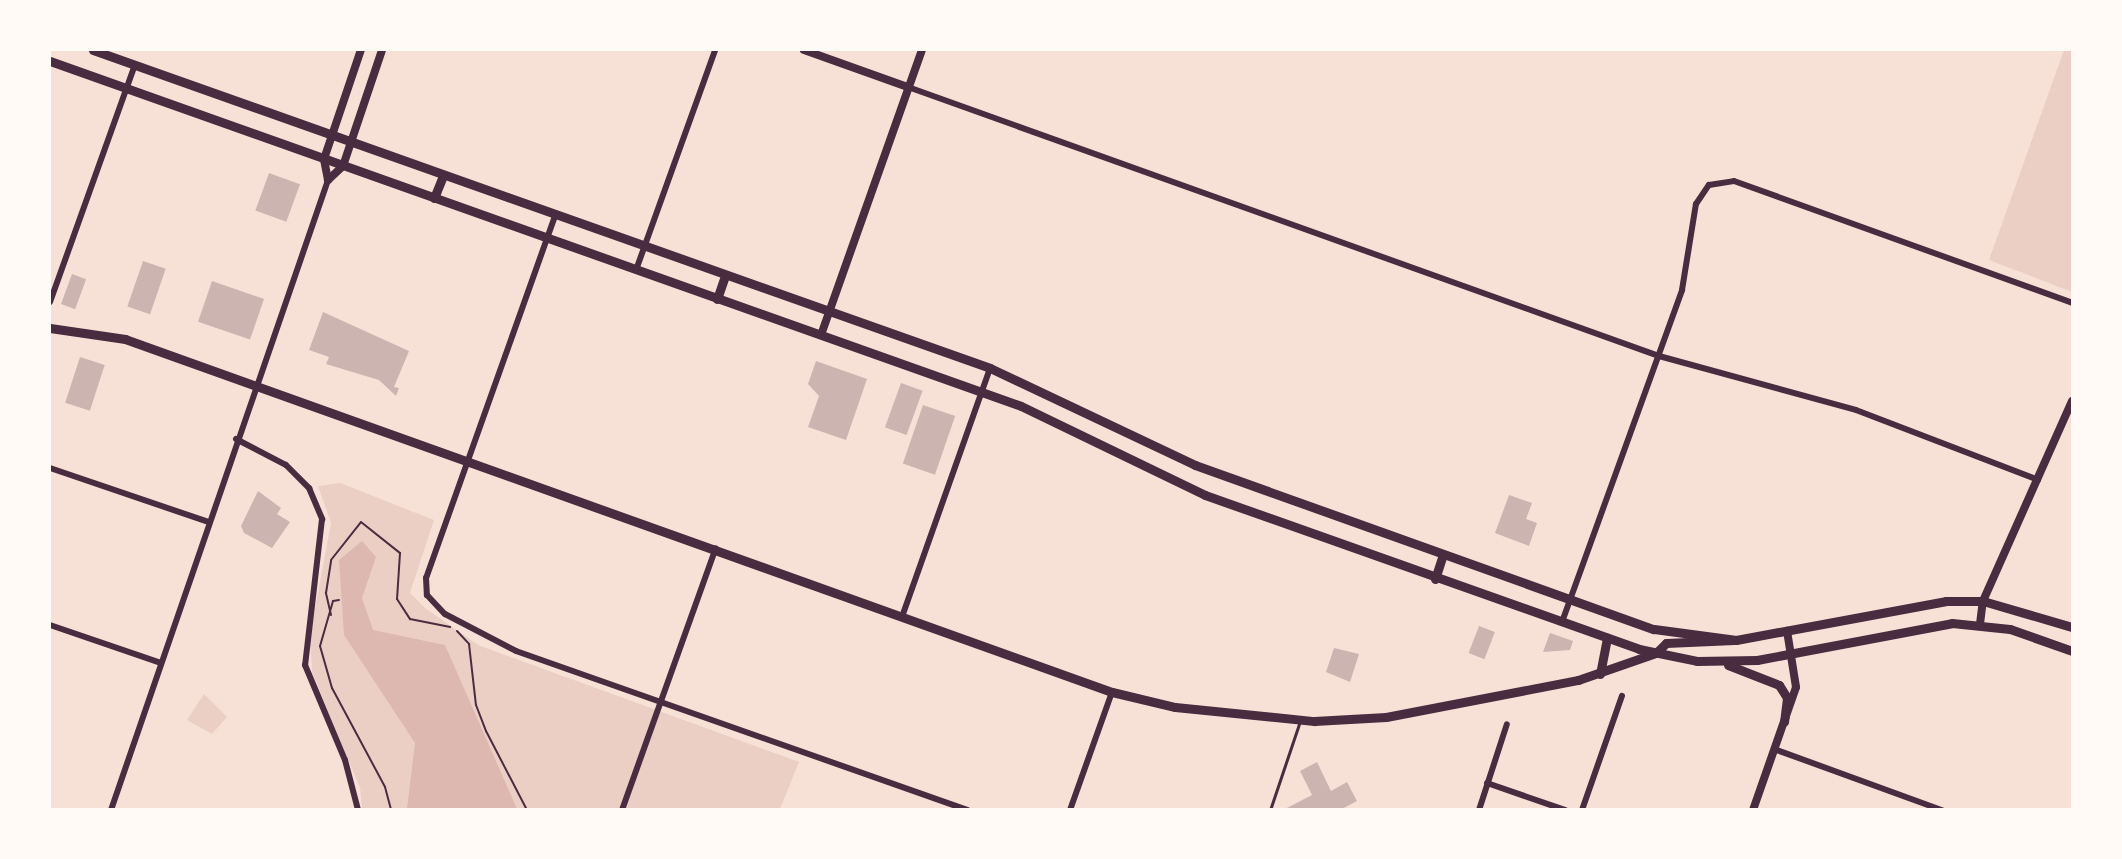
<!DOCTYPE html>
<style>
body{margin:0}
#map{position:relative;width:2122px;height:859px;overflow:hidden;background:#f7e1d7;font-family:"Titillium Web",sans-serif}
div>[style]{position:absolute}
.green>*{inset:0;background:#ebcfc5}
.water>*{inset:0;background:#dcb8b0}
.building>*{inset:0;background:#ccb4b1;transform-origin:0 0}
.path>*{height:2px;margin:-1px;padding:0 1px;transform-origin:1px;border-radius:1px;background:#4a2c40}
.service>*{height:3px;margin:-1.5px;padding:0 1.5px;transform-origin:1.5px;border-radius:1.5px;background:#4a2c40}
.minor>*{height:6px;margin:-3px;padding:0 3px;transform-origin:3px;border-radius:3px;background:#4a2c40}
.tertiary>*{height:8px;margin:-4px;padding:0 4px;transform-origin:4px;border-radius:4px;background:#4a2c40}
.secondary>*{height:9px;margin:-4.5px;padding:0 4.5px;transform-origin:4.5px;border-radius:4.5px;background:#4a2c40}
.primary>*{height:9px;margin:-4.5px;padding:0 4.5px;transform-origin:4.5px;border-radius:4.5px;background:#4a2c40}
span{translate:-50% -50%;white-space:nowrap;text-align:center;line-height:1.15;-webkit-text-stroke:4.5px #fffaf5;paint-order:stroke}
.frame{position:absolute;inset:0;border:51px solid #fffaf5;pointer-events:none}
</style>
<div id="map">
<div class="green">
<div style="clip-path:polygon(2064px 50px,2072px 50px,2072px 292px,1989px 260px)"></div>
<div style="clip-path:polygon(340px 483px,434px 520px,410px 593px,425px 608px,478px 645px,799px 762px,780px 809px,362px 809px,360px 788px,312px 672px,310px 635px,331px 523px,318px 486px)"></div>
<div style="clip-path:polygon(204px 694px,227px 717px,212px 734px,187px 720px)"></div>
</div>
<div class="water">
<div style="clip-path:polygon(362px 541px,376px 557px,362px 598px,373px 630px,445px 645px,517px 809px,407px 809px,415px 743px,344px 635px,339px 560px)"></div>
</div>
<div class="building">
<div style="left:269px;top:173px;width:33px;height:40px;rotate:20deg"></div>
<div style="left:143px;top:261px;width:24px;height:48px;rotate:19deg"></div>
<div style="left:72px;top:274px;width:15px;height:32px;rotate:20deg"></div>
<div style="left:212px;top:281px;width:55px;height:43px;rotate:19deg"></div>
<div style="clip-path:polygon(323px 312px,409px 351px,394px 387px,399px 388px,396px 396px,379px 380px,326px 364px,329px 357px,309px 350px)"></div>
<div style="left:80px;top:357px;width:26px;height:48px;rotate:18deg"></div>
<div style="clip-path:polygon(816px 361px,867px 379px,846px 440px,808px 427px,819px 396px,808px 384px)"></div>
<div style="left:901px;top:383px;width:23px;height:47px;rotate:20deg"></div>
<div style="left:923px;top:405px;width:34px;height:62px;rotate:19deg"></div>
<div style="clip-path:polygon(258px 491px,281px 508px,277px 514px,290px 522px,272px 548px,244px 533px,241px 526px)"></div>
<div style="clip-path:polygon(1509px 495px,1532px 503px,1526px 519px,1537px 523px,1529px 546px,1495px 533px)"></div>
<div style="left:1479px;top:626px;width:17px;height:29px;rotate:21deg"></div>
<div style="clip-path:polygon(1550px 633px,1573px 641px,1570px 650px,1543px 652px)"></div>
<div style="clip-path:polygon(1334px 648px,1359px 654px,1350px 682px,1326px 672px)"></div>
<div style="clip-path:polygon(1317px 762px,1331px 791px,1347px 782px,1357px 801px,1340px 810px,1283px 810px,1312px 795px,1300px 771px)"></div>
</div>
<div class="path">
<div style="left:339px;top:600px;width:6px;rotate:171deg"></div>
<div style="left:333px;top:601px;width:47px;rotate:106.1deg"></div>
<div style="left:320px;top:646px;width:44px;rotate:74.1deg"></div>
<div style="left:332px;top:688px;width:112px;rotate:61.8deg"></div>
<div style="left:385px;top:787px;width:24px;rotate:75deg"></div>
<div style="left:331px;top:615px;width:23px;rotate:-103deg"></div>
<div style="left:326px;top:593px;width:33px;rotate:-81deg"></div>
<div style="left:331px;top:560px;width:48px;rotate:-51.7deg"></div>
<div style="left:361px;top:522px;width:50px;rotate:38.5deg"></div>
<div style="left:400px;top:553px;width:46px;rotate:93.7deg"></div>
<div style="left:397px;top:599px;width:24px;rotate:57deg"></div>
<div style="left:410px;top:619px;width:41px;rotate:11.3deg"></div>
<div style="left:457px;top:631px;width:18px;rotate:47deg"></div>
<div style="left:469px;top:644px;width:61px;rotate:83.5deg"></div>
<div style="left:476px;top:705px;width:28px;rotate:69deg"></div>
<div style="left:486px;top:731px;width:89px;rotate:62.6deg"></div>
</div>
<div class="service">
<div style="left:1270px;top:810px;width:94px;rotate:-71.4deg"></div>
</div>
<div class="minor">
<div style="left:908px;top:87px;width:798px;rotate:19.71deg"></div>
<div style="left:1659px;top:356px;width:204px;rotate:15.3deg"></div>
<div style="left:1856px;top:410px;width:195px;rotate:21deg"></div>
<div style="left:555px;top:216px;width:384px;rotate:109.6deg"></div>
<div style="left:426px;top:578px;width:17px;rotate:87deg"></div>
<div style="left:427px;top:595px;width:26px;rotate:47deg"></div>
<div style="left:445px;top:614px;width:80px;rotate:27.5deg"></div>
<div style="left:516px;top:651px;width:479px;rotate:19.4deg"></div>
<div style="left:636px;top:270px;width:234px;rotate:-70.2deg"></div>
<div style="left:50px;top:302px;width:252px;rotate:-70.3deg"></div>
<div style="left:236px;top:439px;width:56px;rotate:27.5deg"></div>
<div style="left:286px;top:465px;width:33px;rotate:45deg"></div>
<div style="left:309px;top:488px;width:34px;rotate:67deg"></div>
<div style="left:322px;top:519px;width:147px;rotate:96.6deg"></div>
<div style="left:305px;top:665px;width:103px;rotate:67.2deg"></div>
<div style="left:345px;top:760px;width:52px;rotate:75.4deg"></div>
<div style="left:50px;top:468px;width:168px;rotate:18.8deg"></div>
<div style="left:903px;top:614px;width:261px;rotate:-70.5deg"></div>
<div style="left:1562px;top:622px;width:353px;rotate:-70.1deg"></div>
<div style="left:1682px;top:290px;width:87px;rotate:-80.8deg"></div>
<div style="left:1696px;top:204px;width:23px;rotate:-56deg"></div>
<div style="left:1709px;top:185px;width:25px;rotate:-9deg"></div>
<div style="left:1734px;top:181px;width:359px;rotate:19.8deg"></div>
<div style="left:50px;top:625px;width:117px;rotate:18.9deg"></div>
<div style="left:1774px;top:749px;width:179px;rotate:20deg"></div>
<div style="left:1487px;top:783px;width:83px;rotate:19.1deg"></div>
<div style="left:111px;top:810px;width:666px;rotate:-70.99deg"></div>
<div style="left:622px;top:810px;width:278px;rotate:-70.3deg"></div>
<div style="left:1070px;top:810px;width:125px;rotate:-70.4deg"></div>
<div style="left:1479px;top:810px;width:90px;rotate:-72deg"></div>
<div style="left:1582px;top:810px;width:121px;rotate:-70.7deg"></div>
</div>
<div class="tertiary">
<div style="left:804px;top:50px;width:110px;rotate:19.6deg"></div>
<div style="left:328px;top:180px;width:21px;rotate:-43deg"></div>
<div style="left:343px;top:166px;width:122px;rotate:-71.4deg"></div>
<div style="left:328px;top:180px;width:21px;rotate:-101deg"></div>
<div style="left:324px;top:159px;width:115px;rotate:-71.3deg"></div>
<div style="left:821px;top:335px;width:302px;rotate:-70.5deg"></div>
<div style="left:1980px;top:624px;width:23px;rotate:-83deg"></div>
<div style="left:1983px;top:601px;width:219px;rotate:-66deg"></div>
<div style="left:1753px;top:810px;width:130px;rotate:-70.7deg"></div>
<div style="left:1796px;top:687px;width:57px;rotate:-99.1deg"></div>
</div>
<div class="secondary">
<div style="left:50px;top:328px;width:76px;rotate:8.3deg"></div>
<div style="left:125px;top:339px;width:1048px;rotate:19.68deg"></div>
<div style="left:1112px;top:692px;width:65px;rotate:13.4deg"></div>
<div style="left:1175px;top:707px;width:140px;rotate:5.8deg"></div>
<div style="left:1314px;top:721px;width:72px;rotate:-3.2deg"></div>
<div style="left:1386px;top:717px;width:196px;rotate:-10.9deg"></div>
<div style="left:1578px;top:680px;width:83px;rotate:-19.1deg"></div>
<div style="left:1600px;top:674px;width:37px;rotate:-79deg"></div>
</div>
<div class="primary">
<div style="left:93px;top:50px;width:952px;rotate:19.52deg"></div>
<div style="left:990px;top:368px;width:227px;rotate:25.3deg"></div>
<div style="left:1195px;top:465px;width:487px;rotate:19.7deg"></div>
<div style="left:1654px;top:629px;width:83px;rotate:7.6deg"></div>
<div style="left:1736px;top:640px;width:214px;rotate:-10.5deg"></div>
<div style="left:1946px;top:601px;width:37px"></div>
<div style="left:1983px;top:601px;width:93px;rotate:16.3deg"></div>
<div style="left:50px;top:61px;width:1030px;rotate:19.56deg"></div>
<div style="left:1021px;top:406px;width:204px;rotate:25.8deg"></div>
<div style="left:1205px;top:495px;width:461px;rotate:19.5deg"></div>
<div style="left:1639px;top:649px;width:59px;rotate:11.7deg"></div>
<div style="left:1697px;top:661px;width:60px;rotate:-1deg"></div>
<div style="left:1757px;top:660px;width:198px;rotate:-10.7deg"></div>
<div style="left:1952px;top:623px;width:58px;rotate:5.9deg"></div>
<div style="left:2010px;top:629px;width:66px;rotate:19.5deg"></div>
<div style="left:434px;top:198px;width:24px;rotate:-68deg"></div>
<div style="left:717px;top:299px;width:24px;rotate:-71deg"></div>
<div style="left:1435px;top:579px;width:25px;rotate:-72deg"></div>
<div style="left:1656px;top:653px;width:14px;rotate:-45deg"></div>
<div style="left:1666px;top:643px;width:68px;rotate:-2.5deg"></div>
<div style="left:1728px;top:665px;width:55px;rotate:21.4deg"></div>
<div style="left:1779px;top:685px;width:15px;rotate:58deg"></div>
<div style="left:1787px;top:698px;width:24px;rotate:97deg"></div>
</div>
<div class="frame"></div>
</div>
